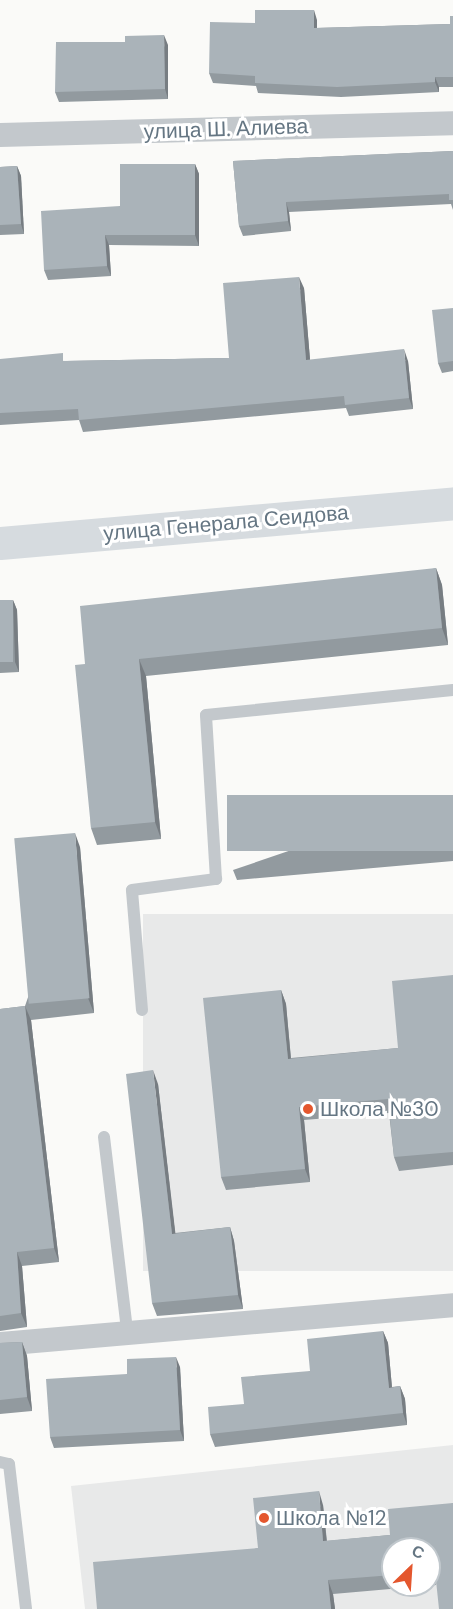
<!DOCTYPE html>
<meta charset="utf-8">
<style>
body{margin:0}
#map{position:relative;width:453px;height:1609px;overflow:hidden;background:#fafaf8;font-family:"DM Sans",sans-serif}
div>[style]{position:absolute}
.built>*{inset:0;background:#e8e9e9;transform-origin:0 0}
.lane>*{height:12px;margin:-6px;padding:0 6px;transform-origin:6px;border-radius:6px;background:#c3c8cc}
.street>*{height:24px;margin:-12px;padding:0 12px;transform-origin:12px;border-radius:12px;background:#c3c8cc}
.secondary>*{height:33px;margin:-16.5px;padding:0 16.5px;transform-origin:16.5px;border-radius:16.5px;background:#d6dbdf}
.wall>*{inset:0;background:#929a9f}
.shaded-wall>*{inset:0;background:#777d82}
.building>*{inset:0;background:#aab3b9;transform-origin:0 0}
.dots>*{width:16px;height:16px;translate:-50% -50%;box-sizing:border-box;border:3px solid #fff;border-radius:50%}
span{translate:-50% -50%;white-space:nowrap;text-align:center;line-height:1.15;-webkit-text-stroke:6px #fff;paint-order:stroke}
.street-label{font-size:21px;color:#657683}
.poi-label{font-size:21px;color:#657683}
.left{translate:0 -50%;text-align:left}
.north{position:absolute;left:381px;top:1537px;width:60px;height:60px;box-sizing:border-box;background:#fff;border:2px solid #c1c8cd;border-radius:50%;rotate:25deg;font-size:16px;font-weight:700;line-height:24px;text-align:center;color:#657683}
.north::after{content:'';display:block;margin:auto;width:21px;height:27px;background:#e4572e;clip-path:polygon(50% 0,100% 100%,50% 72%,0 100%)}
</style>
<div id="map">
<div class="built">
<div style="left:453px;top:914px;width:357px;height:310px;rotate:90deg"></div>
<div style="clip-path:polygon(evenodd,453px 1445px,453px 1609px,85px 1609px,71px 1486px,453px 1445px,393px 1549px,429px 1549px,429px 1585px,393px 1585px,393px 1549px)"></div>
</div>
<div class="lane">
<div style="left:142px;top:1010px;width:120px;rotate:-94.8deg"></div>
<div style="left:132px;top:890px;width:85px;rotate:-7.5deg"></div>
<div style="left:216px;top:879px;width:164px;rotate:-93.5deg"></div>
<div style="left:206px;top:715px;width:248px;rotate:-5.8deg"></div>
<div style="left:104px;top:1137px;width:195px;rotate:83.2deg"></div>
<div style="left:0;top:1462px;width:9px;rotate:13deg"></div>
<div style="left:9px;top:1464px;width:146px;rotate:83.3deg"></div>
</div>
<div class="street">
<div style="left:0;top:135px;width:453px;rotate:-1.5deg"></div>
<div style="left:0;top:1344px;width:455px;rotate:-4.9deg"></div>
</div>
<div class="secondary">
<div style="left:0;top:543px;width:455px;rotate:-5deg"></div>
</div>
<div class="wall">
<div style="clip-path:polygon(453px 16px,453px 87px,439px 87px,439px 92px,341px 97px,258px 93px,256px 86px,213px 83px,209px 73px,255px 23px,317px 20px,317px 28px,450px 24px)"></div>
<div style="clip-path:polygon(168px 45px,168px 99px,59px 102px,55px 92px)"></div>
<div style="clip-path:polygon(453px 151px,453px 210px,451px 204px,289px 212px,291px 231px,243px 236px,239px 226px,233px 161px)"></div>
<div style="clip-path:polygon(195px 164px,199px 174px,199px 246px,109px 245px,111px 276px,48px 280px,44px 270px,120px 206px)"></div>
<div style="clip-path:polygon(17px 166px,21px 176px,24px 234px,0 235px,0 167px)"></div>
<div style="clip-path:polygon(304px 288px,310px 360px,408px 361px,413px 409px,349px 416px,346px 408px,83px 432px,79px 420px,0 425px,0 359px,66px 361px,229px 358px)"></div>
<div style="clip-path:polygon(453px 308px,453px 371px,442px 373px,438px 363px)"></div>
<div style="clip-path:polygon(436px 568px,442px 585px,448px 645px,146px 676px,161px 839px,97px 845px,91px 828px,85px 664px)"></div>
<div style="clip-path:polygon(0 600px,13px 600px,17px 610px,19px 672px,0 673px)"></div>
<div style="clip-path:polygon(453px 795px,453px 861px,237px 880px,233px 870px)"></div>
<div style="clip-path:polygon(80px 847px,94px 1013px,31px 1020px,59px 1262px,22px 1266px,27px 1327px,0 1331px,0 1009px,25px 1006px)"></div>
<div style="clip-path:polygon(453px 975px,453px 1165px,399px 1171px,394px 1157px,389px 1113px,304px 1120px,310px 1182px,226px 1190px,221px 1177px,281px 990px,286px 1004px,291px 1058px,398px 1048px)"></div>
<div style="clip-path:polygon(158px 1084px,175px 1233px,230px 1227px,234px 1241px,243px 1309px,157px 1316px,152px 1303px)"></div>
<div style="clip-path:polygon(383px 1331px,388px 1343px,392px 1387px,400px 1386px,405px 1399px,407px 1425px,215px 1447px,210px 1434px,310px 1371px)"></div>
<div style="clip-path:polygon(22px 1342px,27px 1356px,32px 1411px,0 1414px,0 1343px)"></div>
<div style="clip-path:polygon(180px 1367px,184px 1441px,54px 1448px,50px 1437px,127px 1374px)"></div>
<div style="clip-path:polygon(evenodd,453px 1503px,436px 1585px,333px 1594px,335px 1609px,97px 1609px,258px 1548px,323px 1505px,327px 1541px,390px 1535px,453px 1503px,393px 1549px,429px 1549px,429px 1585px,393px 1585px,393px 1549px)"></div>
</div>
<div class="shaded-wall">
<div style="clip-path:polygon(314px 10px,317px 20px,317px 38px,314px 28px)"></div>
<div style="clip-path:polygon(164px 35px,168px 45px,168px 99px,165px 89px)"></div>
<div style="clip-path:polygon(435px 77px,439px 87px,439px 92px,435px 82px)"></div>
<div style="clip-path:polygon(195px 164px,199px 174px,199px 246px,195px 235px)"></div>
<div style="clip-path:polygon(17px 166px,21px 176px,24px 234px,21px 224px)"></div>
<div style="clip-path:polygon(286px 202px,289px 212px,291px 231px,288px 221px)"></div>
<div style="clip-path:polygon(105px 235px,109px 245px,111px 276px,107px 266px)"></div>
<div style="clip-path:polygon(299px 277px,304px 288px,311px 371px,306px 360px)"></div>
<div style="clip-path:polygon(404px 349px,408px 361px,413px 409px,409px 398px)"></div>
<div style="clip-path:polygon(436px 568px,442px 585px,448px 645px,442px 628px)"></div>
<div style="clip-path:polygon(13px 600px,17px 610px,19px 672px,15px 662px)"></div>
<div style="clip-path:polygon(139px 659px,146px 676px,161px 839px,155px 822px)"></div>
<div style="clip-path:polygon(75px 833px,80px 847px,94px 1013px,88px 998px)"></div>
<div style="clip-path:polygon(281px 990px,286px 1004px,292px 1072px,288px 1059px)"></div>
<div style="clip-path:polygon(25px 1006px,31px 1020px,59px 1262px,54px 1248px)"></div>
<div style="clip-path:polygon(153px 1070px,158px 1084px,177px 1247px,172px 1234px)"></div>
<div style="clip-path:polygon(299px 1107px,304px 1120px,310px 1182px,305px 1169px)"></div>
<div style="clip-path:polygon(230px 1227px,234px 1241px,243px 1309px,238px 1295px)"></div>
<div style="clip-path:polygon(17px 1252px,22px 1266px,27px 1327px,21px 1313px)"></div>
<div style="clip-path:polygon(383px 1331px,388px 1343px,393px 1400px,389px 1388px)"></div>
<div style="clip-path:polygon(22px 1342px,27px 1356px,32px 1411px,27px 1397px)"></div>
<div style="clip-path:polygon(176px 1357px,180px 1367px,184px 1441px,180px 1430px)"></div>
<div style="clip-path:polygon(400px 1386px,405px 1399px,407px 1425px,403px 1413px)"></div>
<div style="clip-path:polygon(319px 1491px,323px 1505px,328px 1555px,323px 1541px)"></div>
<div style="clip-path:polygon(328px 1580px,333px 1594px,335px 1609px,331px 1609px)"></div>
</div>
<div class="building">
<div style="clip-path:polygon(255px 10px,314px 10px,314px 28px,450px 24px,450px 16px,453px 16px,453px 77px,435px 77px,435px 82px,337px 87px,255px 83px,255px 76px,209px 73px,210px 22px,255px 23px)"></div>
<div style="clip-path:polygon(164px 35px,165px 89px,55px 92px,56px 42px,125px 42px,125px 36px)"></div>
<div style="clip-path:polygon(453px 151px,453px 200px,449px 200px,449px 194px,286px 202px,288px 221px,239px 226px,233px 161px)"></div>
<div style="clip-path:polygon(120px 164px,195px 164px,195px 235px,105px 235px,107px 266px,44px 270px,41px 211px,120px 206px)"></div>
<div style="clip-path:polygon(17px 166px,21px 224px,0 225px,0 167px)"></div>
<div style="clip-path:polygon(299px 277px,306px 360px,404px 349px,409px 398px,345px 405px,344px 396px,79px 420px,78px 409px,0 413px,0 359px,63px 353px,63px 361px,229px 358px,223px 283px)"></div>
<div style="clip-path:polygon(453px 308px,453px 361px,438px 363px,432px 310px)"></div>
<div style="clip-path:polygon(436px 568px,442px 628px,139px 659px,155px 822px,91px 828px,75px 665px,85px 664px,80px 606px)"></div>
<div style="left:0;top:600px;width:13px;height:62px"></div>
<div style="left:453px;top:795px;width:56px;height:226px;rotate:90deg"></div>
<div style="left:75px;top:833px;width:166px;height:61px;rotate:85deg"></div>
<div style="clip-path:polygon(453px 975px,453px 1152px,394px 1157px,388px 1099px,299px 1107px,305px 1169px,221px 1177px,203px 998px,281px 990px,288px 1059px,398px 1048px,392px 981px)"></div>
<div style="clip-path:polygon(25px 1006px,54px 1248px,17px 1252px,21px 1313px,0 1316px,0 1009px)"></div>
<div style="clip-path:polygon(153px 1070px,172px 1234px,230px 1227px,238px 1295px,152px 1303px,126px 1074px)"></div>
<div style="clip-path:polygon(383px 1331px,389px 1388px,400px 1386px,403px 1413px,210px 1434px,208px 1407px,244px 1404px,241px 1377px,310px 1371px,307px 1339px)"></div>
<div style="clip-path:polygon(22px 1342px,27px 1397px,0 1400px,0 1343px)"></div>
<div style="clip-path:polygon(176px 1357px,180px 1430px,50px 1437px,46px 1379px,127px 1374px,127px 1359px)"></div>
<div style="clip-path:polygon(319px 1491px,323px 1541px,390px 1535px,388px 1509px,453px 1503px,453px 1609px,439px 1609px,435px 1571px,429px 1572px,429px 1549px,393px 1549px,393px 1575px,328px 1580px,331px 1609px,97px 1609px,93px 1562px,258px 1548px,253px 1498px)"></div>
</div>
<div class="dots">
<div style="left:308px;top:1109px;background:#e4572e"></div>
<div style="left:264px;top:1518px;background:#e4572e"></div>
</div>
<div class="street-label">
<span style="left:226px;top:129px;rotate:-2deg">улица Ш. Алиева</span>
<span style="left:226px;top:523px;rotate:-5deg">улица Генерала Сеидова</span>
</div>
<div class="poi-label">
<span class="left" style="left:320px;top:1109px">Школа №30</span>
<span class="left" style="left:276px;top:1518px">Школа №12</span>
</div>
<div class="north">С</div>
</div>
